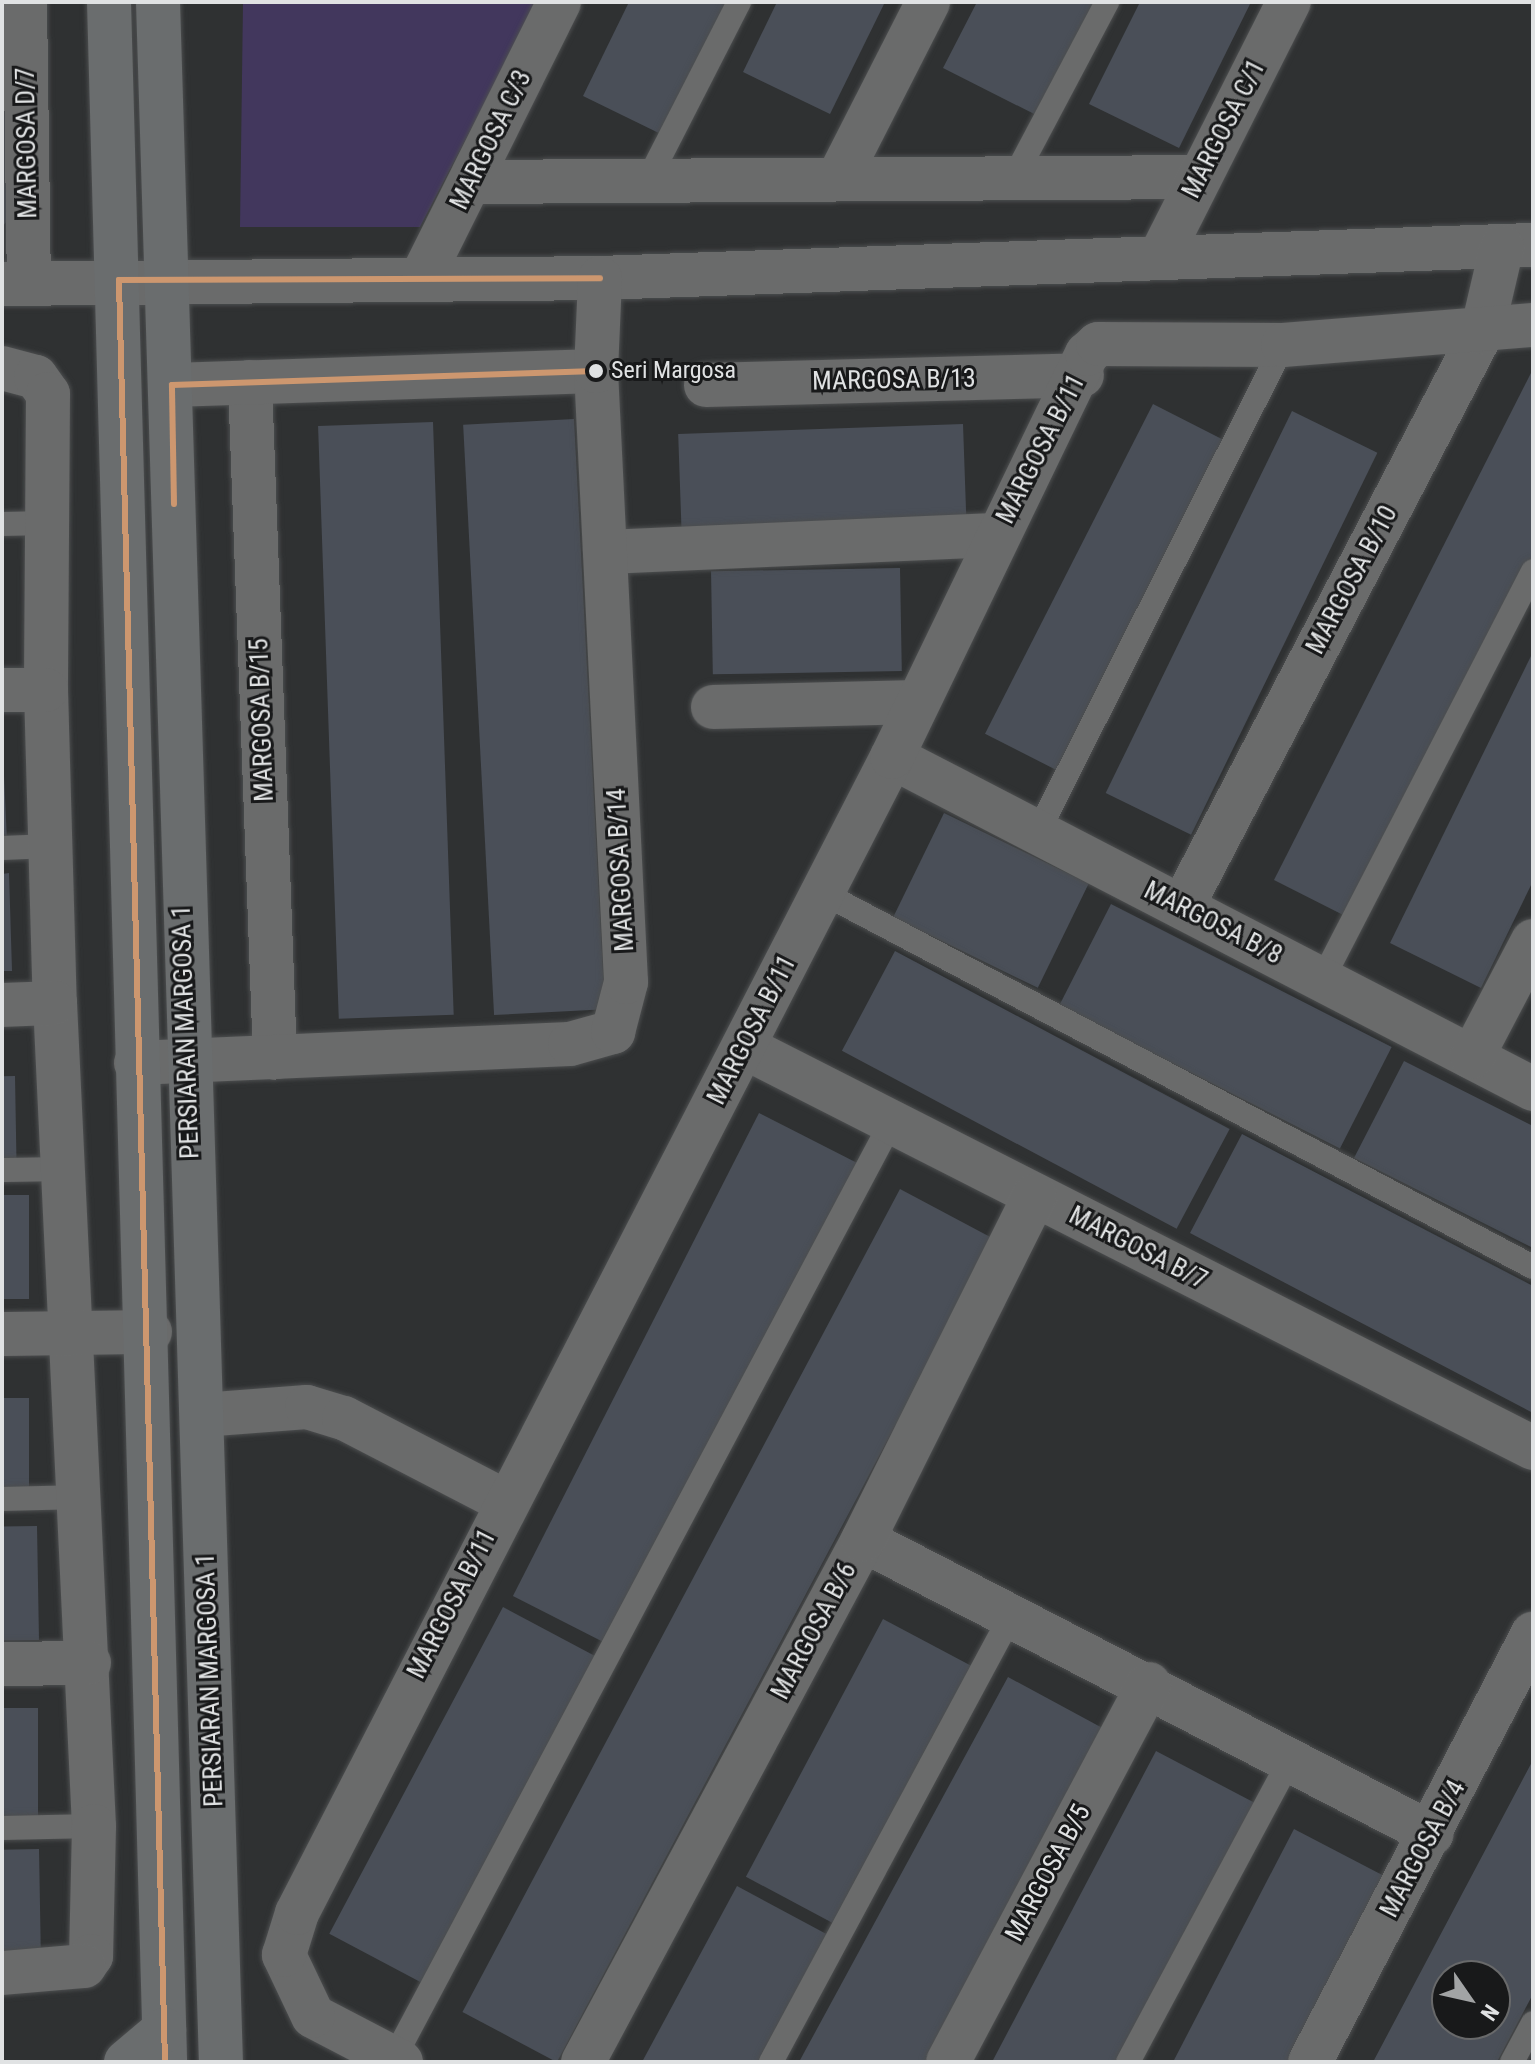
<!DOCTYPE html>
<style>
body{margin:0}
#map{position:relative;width:1535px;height:2064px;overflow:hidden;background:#2f3132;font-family:"Roboto Condensed",sans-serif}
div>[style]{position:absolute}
.green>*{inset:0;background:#42375d}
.building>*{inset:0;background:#4a4f58;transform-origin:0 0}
.roads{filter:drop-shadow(0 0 2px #4c4e4f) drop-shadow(0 0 2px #4c4e4f)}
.lane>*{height:24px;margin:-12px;padding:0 12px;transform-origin:12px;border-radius:12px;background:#6a6b6b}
.street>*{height:44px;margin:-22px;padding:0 22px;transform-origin:22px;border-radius:22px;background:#6a6b6b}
.secondary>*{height:44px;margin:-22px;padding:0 22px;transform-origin:22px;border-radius:22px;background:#6a6d6e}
.bus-1>*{height:6px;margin:-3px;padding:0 3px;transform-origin:3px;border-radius:3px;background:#cd976f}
.dots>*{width:22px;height:22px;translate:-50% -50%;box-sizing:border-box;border:4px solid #18191a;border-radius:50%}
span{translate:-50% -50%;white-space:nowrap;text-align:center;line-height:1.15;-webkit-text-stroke:6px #18191a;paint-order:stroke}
.bus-label{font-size:24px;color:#e0e2e3}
.left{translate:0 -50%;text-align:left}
.street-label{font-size:26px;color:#e0e2e3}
.frame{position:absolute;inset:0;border:4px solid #e0e2e3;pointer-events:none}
.north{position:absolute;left:1431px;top:1960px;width:80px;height:80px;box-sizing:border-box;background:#18191a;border:2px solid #68696a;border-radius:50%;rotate:124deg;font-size:22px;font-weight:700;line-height:32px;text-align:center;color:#e0e2e3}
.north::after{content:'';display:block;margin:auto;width:28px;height:36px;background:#a2a4a5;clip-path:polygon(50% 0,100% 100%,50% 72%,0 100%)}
</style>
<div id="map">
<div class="green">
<div style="clip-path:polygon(243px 2px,537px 2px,420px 227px,240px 227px)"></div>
</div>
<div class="building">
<div style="clip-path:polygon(629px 2px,736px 2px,669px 138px,583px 96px)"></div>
<div style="clip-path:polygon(777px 2px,885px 2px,830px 114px,743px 72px)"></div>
<div style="clip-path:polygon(977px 2px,1103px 2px,1042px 118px,943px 68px)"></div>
<div style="clip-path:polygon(1140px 2px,1251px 2px,1179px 148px,1089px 104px)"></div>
<div style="clip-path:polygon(2px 23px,12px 215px,2px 227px)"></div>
<div style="clip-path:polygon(1533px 369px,1533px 580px,1359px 923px,1274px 880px)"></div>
<div style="left:1153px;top:404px;width:97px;height:370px;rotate:27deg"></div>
<div style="left:1292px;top:411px;width:95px;height:425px;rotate:26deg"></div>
<div style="left:574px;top:419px;width:591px;height:111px;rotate:87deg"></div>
<div style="left:433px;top:422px;width:593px;height:115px;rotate:88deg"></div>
<div style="left:963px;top:424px;width:104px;height:285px;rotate:88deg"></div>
<div style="left:900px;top:568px;width:103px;height:189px;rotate:89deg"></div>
<div style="clip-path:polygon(1533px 652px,1533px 881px,1481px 988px,1390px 943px)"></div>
<div style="clip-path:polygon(2px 732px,7px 841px,2px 841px)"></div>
<div style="left:944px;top:813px;width:161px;height:116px;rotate:26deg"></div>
<div style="clip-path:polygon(9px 873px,12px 971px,2px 971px,2px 874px)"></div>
<div style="left:1111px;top:904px;width:315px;height:114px;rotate:27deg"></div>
<div style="left:895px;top:951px;width:379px;height:113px;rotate:28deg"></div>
<div style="clip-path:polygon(1404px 1061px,1533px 1126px,1533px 1248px,1354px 1158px)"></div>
<div style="left:15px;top:1076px;width:90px;height:13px;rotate:89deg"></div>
<div style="left:759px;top:1113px;width:113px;height:542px;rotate:27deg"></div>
<div style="clip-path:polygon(1242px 1134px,1533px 1286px,1533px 1413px,1190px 1233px)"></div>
<div style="left:900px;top:1189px;width:107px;height:932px;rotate:28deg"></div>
<div style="left:2px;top:1195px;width:27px;height:104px"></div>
<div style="left:2px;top:1398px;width:27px;height:93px"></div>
<div style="left:37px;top:1526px;width:114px;height:35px;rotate:89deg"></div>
<div style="left:503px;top:1607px;width:109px;height:370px;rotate:28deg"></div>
<div style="left:883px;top:1619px;width:103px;height:292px;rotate:28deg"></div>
<div style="clip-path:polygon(1008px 1677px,1108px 1731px,928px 2062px,799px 2062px)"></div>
<div style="left:2px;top:1708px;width:36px;height:111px"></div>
<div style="clip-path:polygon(1156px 1751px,1255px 1803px,1118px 2062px,992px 2062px)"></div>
<div style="clip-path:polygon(evenodd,1533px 1760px,1533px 1994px,1497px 2062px,1373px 2062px,1533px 1760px,1447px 1976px,1495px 1976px,1495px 2024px,1447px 2024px,1447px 1976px)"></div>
<div style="clip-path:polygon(1294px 1829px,1388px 1878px,1291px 2062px,1173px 2062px)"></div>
<div style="left:39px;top:1849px;width:104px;height:37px;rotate:89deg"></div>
<div style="clip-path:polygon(737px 1886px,832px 1937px,764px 2062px,642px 2062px)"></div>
</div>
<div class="roads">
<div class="lane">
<div style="left:1016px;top:174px;width:195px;rotate:-62.1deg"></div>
<div style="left:648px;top:180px;width:200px;rotate:-62.9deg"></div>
<div style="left:2px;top:524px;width:44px;rotate:-1.3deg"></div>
<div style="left:1038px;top:832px;width:545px;rotate:-63.29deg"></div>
<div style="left:2px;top:848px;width:49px;rotate:-2.3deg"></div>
<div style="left:823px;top:893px;width:802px;rotate:27.78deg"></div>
<div style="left:1322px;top:980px;width:460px;rotate:-62.7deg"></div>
<div style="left:2px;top:1170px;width:65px;rotate:-0.9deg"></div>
<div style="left:2px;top:1499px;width:80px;rotate:-1.4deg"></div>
<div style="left:2px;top:1828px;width:92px;rotate:-1.2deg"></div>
<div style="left:394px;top:2058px;width:1061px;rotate:-62.01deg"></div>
<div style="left:771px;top:2062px;width:511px;rotate:-61.73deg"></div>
<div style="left:1128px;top:2062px;width:347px;rotate:-61.8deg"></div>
<div style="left:1512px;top:2062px;width:44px;rotate:-61.7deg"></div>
</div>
<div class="street">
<div style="left:25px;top:2px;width:282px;rotate:89.2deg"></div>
<div style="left:840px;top:175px;width:194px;rotate:-63deg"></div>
<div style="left:471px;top:182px;width:728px;rotate:-0.39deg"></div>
<div style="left:1160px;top:257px;width:286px;rotate:-63.2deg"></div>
<div style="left:422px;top:277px;width:307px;rotate:-63.5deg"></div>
<div style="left:2px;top:284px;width:598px;rotate:-0.57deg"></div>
<div style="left:600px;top:278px;width:934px;rotate:-2.03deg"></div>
<div style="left:2px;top:368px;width:35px;rotate:15deg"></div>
<div style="left:36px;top:377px;width:21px;rotate:55deg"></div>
<div style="left:48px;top:394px;width:296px;rotate:90.4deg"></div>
<div style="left:46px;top:690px;width:313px;rotate:88.4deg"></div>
<div style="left:55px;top:1003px;width:824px;rotate:87.29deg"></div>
<div style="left:94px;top:1826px;width:130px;rotate:91.3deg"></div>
<div style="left:91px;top:1956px;width:12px;rotate:125deg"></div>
<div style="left:84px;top:1966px;width:82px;rotate:175.1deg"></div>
<div style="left:250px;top:382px;width:676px;rotate:87.88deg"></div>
<div style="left:172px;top:385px;width:424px;rotate:-1.9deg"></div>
<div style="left:706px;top:385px;width:376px;rotate:-1.5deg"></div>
<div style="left:605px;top:552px;width:391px;rotate:-2.5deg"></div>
<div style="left:2px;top:690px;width:44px"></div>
<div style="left:713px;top:707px;width:204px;rotate:-1.4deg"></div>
<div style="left:892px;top:757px;width:722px;rotate:27.38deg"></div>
<div style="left:1182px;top:907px;width:649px;rotate:-62.45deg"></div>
<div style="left:1482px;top:332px;width:87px;rotate:-76.8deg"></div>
<div style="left:2px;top:1005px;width:53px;rotate:-2.2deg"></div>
<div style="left:744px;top:1047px;width:885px;rotate:26.94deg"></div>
<div style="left:1472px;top:1057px;width:131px;rotate:-62.3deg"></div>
<div style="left:136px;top:1063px;width:434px;rotate:-2.5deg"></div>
<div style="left:570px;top:1044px;width:45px;rotate:-15.6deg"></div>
<div style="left:613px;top:1032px;width:52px;rotate:-75.4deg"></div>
<div style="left:626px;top:982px;width:612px;rotate:-92.81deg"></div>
<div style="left:596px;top:371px;width:93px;rotate:-87.5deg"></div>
<div style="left:2px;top:1334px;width:148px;rotate:-0.8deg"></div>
<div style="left:202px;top:1415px;width:105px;rotate:-4.4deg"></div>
<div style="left:307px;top:1407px;width:39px;rotate:17deg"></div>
<div style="left:344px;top:1418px;width:180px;rotate:27.4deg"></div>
<div style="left:863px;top:1540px;width:640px;rotate:27.33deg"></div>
<div style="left:2px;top:1664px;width:87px;rotate:-0.7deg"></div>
<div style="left:401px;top:2062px;width:99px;rotate:-152.4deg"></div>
<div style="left:313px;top:2016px;width:68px;rotate:-115.4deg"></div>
<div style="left:284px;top:1955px;width:44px;rotate:-72.8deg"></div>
<div style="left:297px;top:1913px;width:1300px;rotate:-62.76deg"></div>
<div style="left:892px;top:757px;width:448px;rotate:-64.2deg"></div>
<div style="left:1087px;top:354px;width:15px;rotate:-42deg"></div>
<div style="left:1098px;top:344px;width:185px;rotate:0.3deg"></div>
<div style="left:1283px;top:345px;width:251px;rotate:-4.6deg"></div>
<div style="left:583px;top:2062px;width:592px;rotate:-61.79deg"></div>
<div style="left:863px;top:1540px;width:385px;rotate:-63.5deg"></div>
<div style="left:948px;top:2062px;width:428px;rotate:-62deg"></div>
<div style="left:1310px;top:2062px;width:483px;rotate:-62.5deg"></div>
</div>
<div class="secondary">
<div style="left:109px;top:2px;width:2061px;rotate:88.44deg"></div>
<div style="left:158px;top:2px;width:2061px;rotate:88.25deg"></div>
<div style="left:126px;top:2062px;width:50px;rotate:-40.1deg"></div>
</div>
</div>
<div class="bus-1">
<div style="left:174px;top:504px;width:119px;rotate:-91deg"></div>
<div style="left:172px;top:385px;width:424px;rotate:-1.9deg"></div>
<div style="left:165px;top:2062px;width:1783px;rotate:-91.48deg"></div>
<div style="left:119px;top:280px;width:481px;rotate:-0.2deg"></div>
</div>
<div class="dots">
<div style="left:596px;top:371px;background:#e0e2e3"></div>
</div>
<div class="bus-label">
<span class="left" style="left:611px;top:371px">Seri Margosa</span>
</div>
<div class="street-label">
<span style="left:1224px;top:129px;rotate:-63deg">MARGOSA C/1</span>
<span style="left:491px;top:140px;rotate:-64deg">MARGOSA C/3</span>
<span style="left:27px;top:143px;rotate:-91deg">MARGOSA D/7</span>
<span style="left:894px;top:380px;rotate:-1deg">MARGOSA B/13</span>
<span style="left:1041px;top:449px;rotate:-63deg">MARGOSA B/11</span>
<span style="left:1352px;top:580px;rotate:-62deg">MARGOSA B/10</span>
<span style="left:262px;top:720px;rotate:-92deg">MARGOSA B/15</span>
<span style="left:621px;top:870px;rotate:-93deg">MARGOSA B/14</span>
<span style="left:1213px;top:923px;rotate:27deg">MARGOSA B/8</span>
<span style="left:752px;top:1030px;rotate:-63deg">MARGOSA B/11</span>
<span style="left:186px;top:1032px;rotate:-92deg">PERSIARAN MARGOSA 1</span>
<span style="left:1138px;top:1248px;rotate:27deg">MARGOSA B/7</span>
<span style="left:452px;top:1604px;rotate:-63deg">MARGOSA B/11</span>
<span style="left:814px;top:1631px;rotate:-62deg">MARGOSA B/6</span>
<span style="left:210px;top:1680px;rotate:-92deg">PERSIARAN MARGOSA 1</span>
<span style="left:1423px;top:1849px;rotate:-62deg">MARGOSA B/4</span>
<span style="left:1048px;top:1873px;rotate:-62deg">MARGOSA B/5</span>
</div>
<div class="frame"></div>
<div class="north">N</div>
</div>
